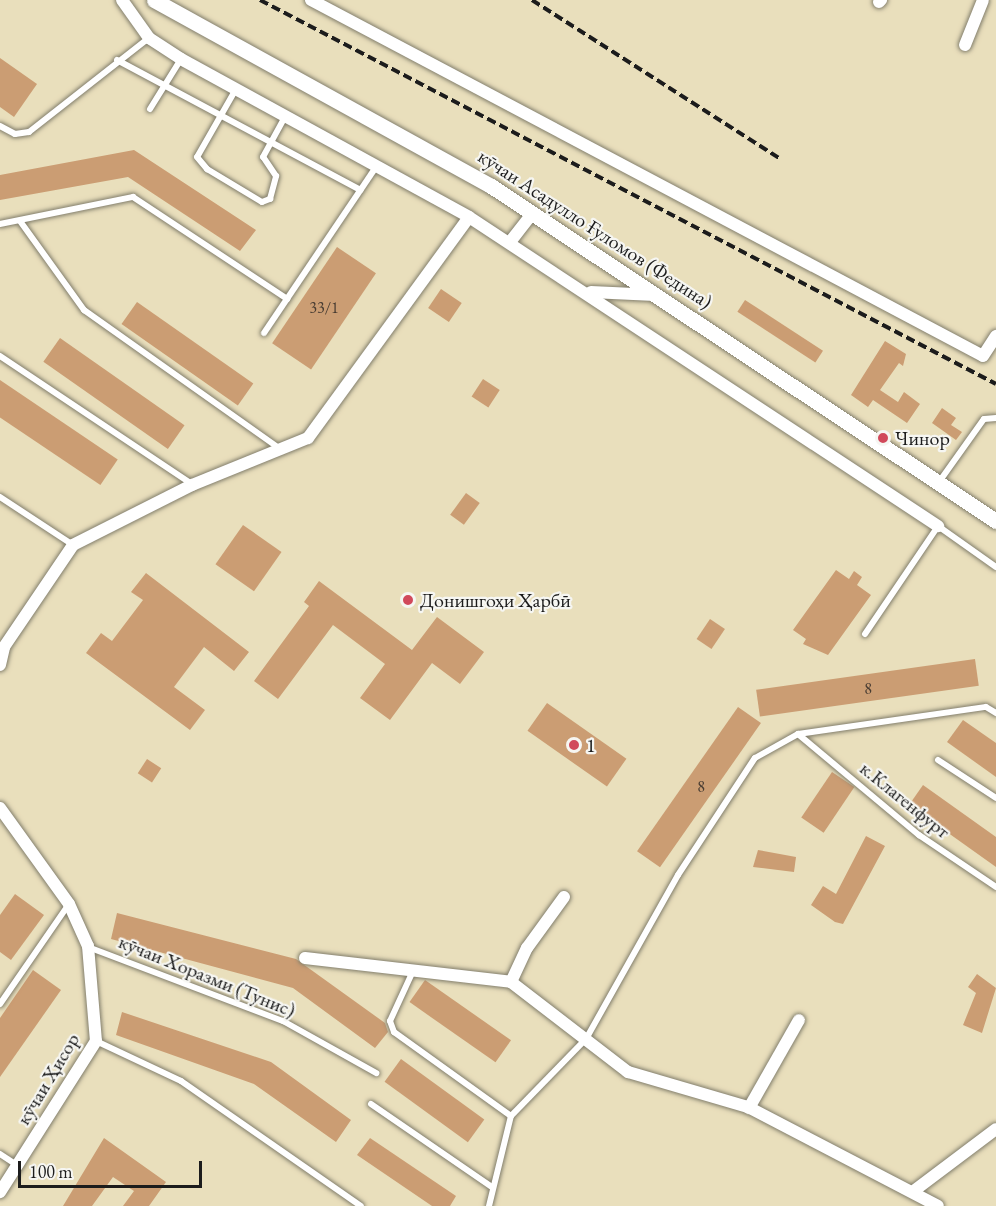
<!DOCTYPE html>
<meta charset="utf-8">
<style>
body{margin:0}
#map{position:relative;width:996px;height:1206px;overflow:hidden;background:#e9dfbc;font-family:"EB Garamond",serif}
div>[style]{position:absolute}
.building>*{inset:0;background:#cb9d73;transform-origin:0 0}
.roads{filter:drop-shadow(0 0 2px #827e6c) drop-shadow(0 0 2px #827e6c)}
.service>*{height:6px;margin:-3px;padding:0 3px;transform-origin:3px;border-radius:3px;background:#fff}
.minor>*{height:12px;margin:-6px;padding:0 6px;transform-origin:6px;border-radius:6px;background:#fff}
.tertiary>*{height:15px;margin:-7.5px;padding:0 7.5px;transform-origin:7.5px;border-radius:7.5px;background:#fff}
.rail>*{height:4px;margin-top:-2px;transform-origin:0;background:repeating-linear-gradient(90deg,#1c1c1c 0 9px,transparent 0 13.5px)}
.dots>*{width:16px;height:16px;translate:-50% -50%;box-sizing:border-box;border:3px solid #f6f6f2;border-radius:50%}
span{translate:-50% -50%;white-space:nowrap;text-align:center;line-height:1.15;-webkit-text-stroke:4.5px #f6f6f2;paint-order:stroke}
.number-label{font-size:16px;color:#483c32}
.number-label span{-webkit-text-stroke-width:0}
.street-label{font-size:20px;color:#1c1c1c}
.poi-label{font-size:20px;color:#1c1c1c}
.left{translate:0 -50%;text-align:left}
.scale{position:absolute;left:18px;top:1161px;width:184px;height:27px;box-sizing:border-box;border:3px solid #1c1c1c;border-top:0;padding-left:8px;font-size:18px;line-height:21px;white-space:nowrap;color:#1c1c1c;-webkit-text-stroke:4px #f6f6f2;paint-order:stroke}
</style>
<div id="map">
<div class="building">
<div style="clip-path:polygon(0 58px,37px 84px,14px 117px,0 107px)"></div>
<div style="clip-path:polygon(134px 150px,256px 230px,240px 251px,128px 177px,0 200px,0 175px)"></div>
<div style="left:337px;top:247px;width:47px;height:116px;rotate:34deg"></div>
<div style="left:441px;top:289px;width:25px;height:23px;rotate:34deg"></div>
<div style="left:745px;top:300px;width:93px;height:14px;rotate:33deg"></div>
<div style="left:137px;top:302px;width:142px;height:27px;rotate:35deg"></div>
<div style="left:60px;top:338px;width:152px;height:29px;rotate:35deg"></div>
<div style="clip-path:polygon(885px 341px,906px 354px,903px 366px,899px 363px,880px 390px,898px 402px,904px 392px,920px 404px,907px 423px,873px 400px,868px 407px,851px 395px)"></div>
<div style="left:483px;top:379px;width:20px;height:21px;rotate:33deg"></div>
<div style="left:0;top:380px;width:142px;height:31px;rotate:34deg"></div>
<div style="clip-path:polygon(942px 408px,956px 418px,951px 425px,962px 432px,956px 440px,932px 423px)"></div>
<div style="left:466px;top:493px;width:17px;height:27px;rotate:36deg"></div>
<div style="left:243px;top:525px;width:47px;height:48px;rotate:35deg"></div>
<div style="clip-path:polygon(836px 570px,849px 579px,854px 571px,862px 577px,857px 585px,871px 595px,828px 655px,803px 644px,806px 639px,793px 630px)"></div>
<div style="clip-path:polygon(146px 573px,249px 652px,234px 671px,204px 647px,174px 687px,205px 710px,190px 730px,86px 653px,101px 633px,112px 641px,143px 600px,131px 592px)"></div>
<div style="clip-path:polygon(319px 581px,412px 650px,437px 617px,484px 652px,460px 684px,432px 663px,390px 720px,360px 698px,385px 664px,333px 625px,278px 699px,254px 681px,309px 606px,304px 602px)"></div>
<div style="left:710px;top:619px;width:18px;height:24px;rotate:34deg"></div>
<div style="left:975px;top:659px;width:27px;height:221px;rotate:82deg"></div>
<div style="left:547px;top:703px;width:97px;height:34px;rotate:35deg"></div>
<div style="left:738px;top:707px;width:28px;height:176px;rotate:35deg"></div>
<div style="clip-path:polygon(963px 720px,996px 743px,996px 777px,947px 742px)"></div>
<div style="left:147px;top:759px;width:17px;height:17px;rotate:33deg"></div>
<div style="left:832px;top:772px;width:27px;height:55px;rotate:34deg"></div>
<div style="clip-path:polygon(923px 785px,996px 837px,996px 867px,909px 805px)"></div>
<div style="clip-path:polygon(866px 836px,885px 846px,843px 924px,835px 922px,811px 905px,823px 886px,836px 894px)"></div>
<div style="clip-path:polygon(758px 850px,796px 857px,794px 872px,753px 867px)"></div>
<div style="clip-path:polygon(15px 894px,44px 915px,11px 960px,0 952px,0 915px)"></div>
<div style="clip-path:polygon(117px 913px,296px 959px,385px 1023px,388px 1032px,375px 1048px,293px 988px,111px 939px)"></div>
<div style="clip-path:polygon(33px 970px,61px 990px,0 1077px,0 1018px)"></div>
<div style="clip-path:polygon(977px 974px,996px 988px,982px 1033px,963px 1025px,976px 993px,968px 987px)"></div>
<div style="left:425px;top:980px;width:105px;height:27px;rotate:35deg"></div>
<div style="clip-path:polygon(122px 1012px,271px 1062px,351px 1120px,336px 1142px,254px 1084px,116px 1035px)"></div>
<div style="left:401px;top:1059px;width:103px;height:28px;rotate:36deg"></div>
<div style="clip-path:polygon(104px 1138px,166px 1182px,149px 1206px,123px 1206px,134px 1191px,113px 1177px,92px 1206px,63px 1206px)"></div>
<div style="clip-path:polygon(370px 1138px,456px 1196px,450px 1206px,432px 1206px,357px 1155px)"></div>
</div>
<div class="roads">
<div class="service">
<div style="left:117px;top:60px;width:276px;rotate:28.1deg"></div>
<div style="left:236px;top:89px;width:78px;rotate:119.8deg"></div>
<div style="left:197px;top:157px;width:16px;rotate:50deg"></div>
<div style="left:207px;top:169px;width:64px;rotate:31deg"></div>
<div style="left:262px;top:202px;width:9px;rotate:-21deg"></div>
<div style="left:270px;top:199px;width:24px;rotate:-75deg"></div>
<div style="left:276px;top:176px;width:23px;rotate:-124deg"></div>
<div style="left:263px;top:157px;width:48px;rotate:-61.3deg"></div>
<div style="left:150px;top:109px;width:59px;rotate:-58.2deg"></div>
<div style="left:0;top:126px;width:17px;rotate:28deg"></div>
<div style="left:15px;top:134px;width:14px;rotate:-8deg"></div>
<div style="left:29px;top:132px;width:152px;rotate:-38.1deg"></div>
<div style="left:20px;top:221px;width:110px;rotate:54.3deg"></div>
<div style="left:84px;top:310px;width:239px;rotate:35.3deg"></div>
<div style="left:0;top:224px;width:136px;rotate:-11.5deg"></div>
<div style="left:133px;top:197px;width:185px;rotate:33.5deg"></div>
<div style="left:264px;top:333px;width:200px;rotate:-56deg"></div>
<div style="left:0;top:356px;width:231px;rotate:33.7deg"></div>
<div style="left:939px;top:482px;width:77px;rotate:-54.5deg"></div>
<div style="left:984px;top:419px;width:12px;rotate:-5deg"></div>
<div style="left:0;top:497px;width:87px;rotate:33.3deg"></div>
<div style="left:865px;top:634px;width:130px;rotate:-55.9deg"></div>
<div style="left:938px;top:526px;width:71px;rotate:35.3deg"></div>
<div style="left:798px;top:734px;width:158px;rotate:39.9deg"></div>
<div style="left:919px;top:835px;width:93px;rotate:34deg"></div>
<div style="left:938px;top:760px;width:69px;rotate:33.2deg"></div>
<div style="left:88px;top:947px;width:209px;rotate:20.8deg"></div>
<div style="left:283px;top:1021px;width:107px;rotate:29.2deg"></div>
<div style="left:413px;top:971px;width:55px;rotate:114.7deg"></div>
<div style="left:390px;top:1021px;width:12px;rotate:70deg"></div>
<div style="left:394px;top:1032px;width:144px;rotate:35.7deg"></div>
<div style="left:0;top:1004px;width:121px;rotate:-55.4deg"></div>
<div style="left:96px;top:1041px;width:94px;rotate:25.2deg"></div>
<div style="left:181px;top:1081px;width:219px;rotate:34.8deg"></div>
<div style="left:371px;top:1104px;width:148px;rotate:34.5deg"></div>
<div style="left:0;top:1154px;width:20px;rotate:33deg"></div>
<div style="left:489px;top:1206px;width:93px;rotate:-76.3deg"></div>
<div style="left:511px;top:1116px;width:107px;rotate:-45.8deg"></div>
<div style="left:586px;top:1039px;width:188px;rotate:-60.7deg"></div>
<div style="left:678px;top:875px;width:140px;rotate:-56.7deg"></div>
<div style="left:755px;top:758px;width:49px;rotate:-29.2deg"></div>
<div style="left:798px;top:734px;width:190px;rotate:-8.2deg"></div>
<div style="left:986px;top:707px;width:12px;rotate:31deg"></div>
</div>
<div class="minor">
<div style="left:122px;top:0;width:47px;rotate:54.6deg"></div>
<div style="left:149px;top:38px;width:38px;rotate:33deg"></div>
<div style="left:181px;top:59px;width:328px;rotate:28.7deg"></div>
<div style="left:469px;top:217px;width:562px;rotate:33.38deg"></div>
<div style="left:311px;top:0;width:760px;rotate:27.91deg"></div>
<div style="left:983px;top:356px;width:24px;rotate:-57deg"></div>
<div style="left:879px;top:2px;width:3px;rotate:-45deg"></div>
<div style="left:965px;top:45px;width:48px;rotate:-68.2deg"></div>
<div style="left:510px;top:242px;width:37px;rotate:-52deg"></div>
<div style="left:591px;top:292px;width:64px;rotate:2.7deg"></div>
<div style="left:0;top:665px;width:18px;rotate:-77deg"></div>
<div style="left:4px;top:647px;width:123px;rotate:-55.9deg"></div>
<div style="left:73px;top:545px;width:133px;rotate:-26.8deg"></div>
<div style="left:192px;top:485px;width:125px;rotate:-22.1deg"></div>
<div style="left:308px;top:438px;width:273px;rotate:-53.9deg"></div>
<div style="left:0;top:808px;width:118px;rotate:54.3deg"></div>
<div style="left:69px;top:904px;width:46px;rotate:65.7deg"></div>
<div style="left:88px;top:946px;width:95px;rotate:85.2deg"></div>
<div style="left:96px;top:1041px;width:179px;rotate:122.4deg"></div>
<div style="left:305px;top:958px;width:207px;rotate:6.6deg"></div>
<div style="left:511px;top:982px;width:148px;rotate:37.6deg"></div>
<div style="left:628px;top:1072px;width:125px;rotate:16.3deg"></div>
<div style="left:748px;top:1107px;width:214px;rotate:27.5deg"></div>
<div style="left:511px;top:982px;width:38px;rotate:-65deg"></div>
<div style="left:527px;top:948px;width:63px;rotate:-54deg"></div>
<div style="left:749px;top:1108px;width:101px;rotate:-60.4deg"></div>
<div style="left:915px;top:1190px;width:101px;rotate:-37deg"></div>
</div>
<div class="tertiary">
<div style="left:154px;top:0;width:385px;rotate:28.9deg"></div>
<div style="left:491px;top:186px;width:606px;rotate:33.56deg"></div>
</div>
</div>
<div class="rail">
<div style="left:260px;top:0;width:830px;rotate:27.55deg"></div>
<div style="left:532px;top:0;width:293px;rotate:32.6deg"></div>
</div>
<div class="dots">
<div style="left:883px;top:438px;background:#d1495b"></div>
<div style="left:408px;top:600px;background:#d1495b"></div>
<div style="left:574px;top:745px;background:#d1495b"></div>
</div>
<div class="number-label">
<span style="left:324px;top:308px">33/1</span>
<span style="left:868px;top:689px">8</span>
<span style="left:701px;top:787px">8</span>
</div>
<div class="street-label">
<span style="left:595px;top:229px;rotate:33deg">кӯчаи Асадулло Ғуломов (Федина)</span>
<span style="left:905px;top:800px;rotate:39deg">к.Клагенфурт</span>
<span style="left:207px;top:976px;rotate:22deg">кӯчаи Хоразми (Тунис)</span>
<span style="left:48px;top:1079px;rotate:-59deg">кӯчаи Ҳисор</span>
</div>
<div class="poi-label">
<span class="left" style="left:895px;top:438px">Чинор</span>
<span class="left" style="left:420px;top:600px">Донишгоҳи Ҳарбӣ</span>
<span class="left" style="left:586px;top:745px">1</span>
</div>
<div class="scale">100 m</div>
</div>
